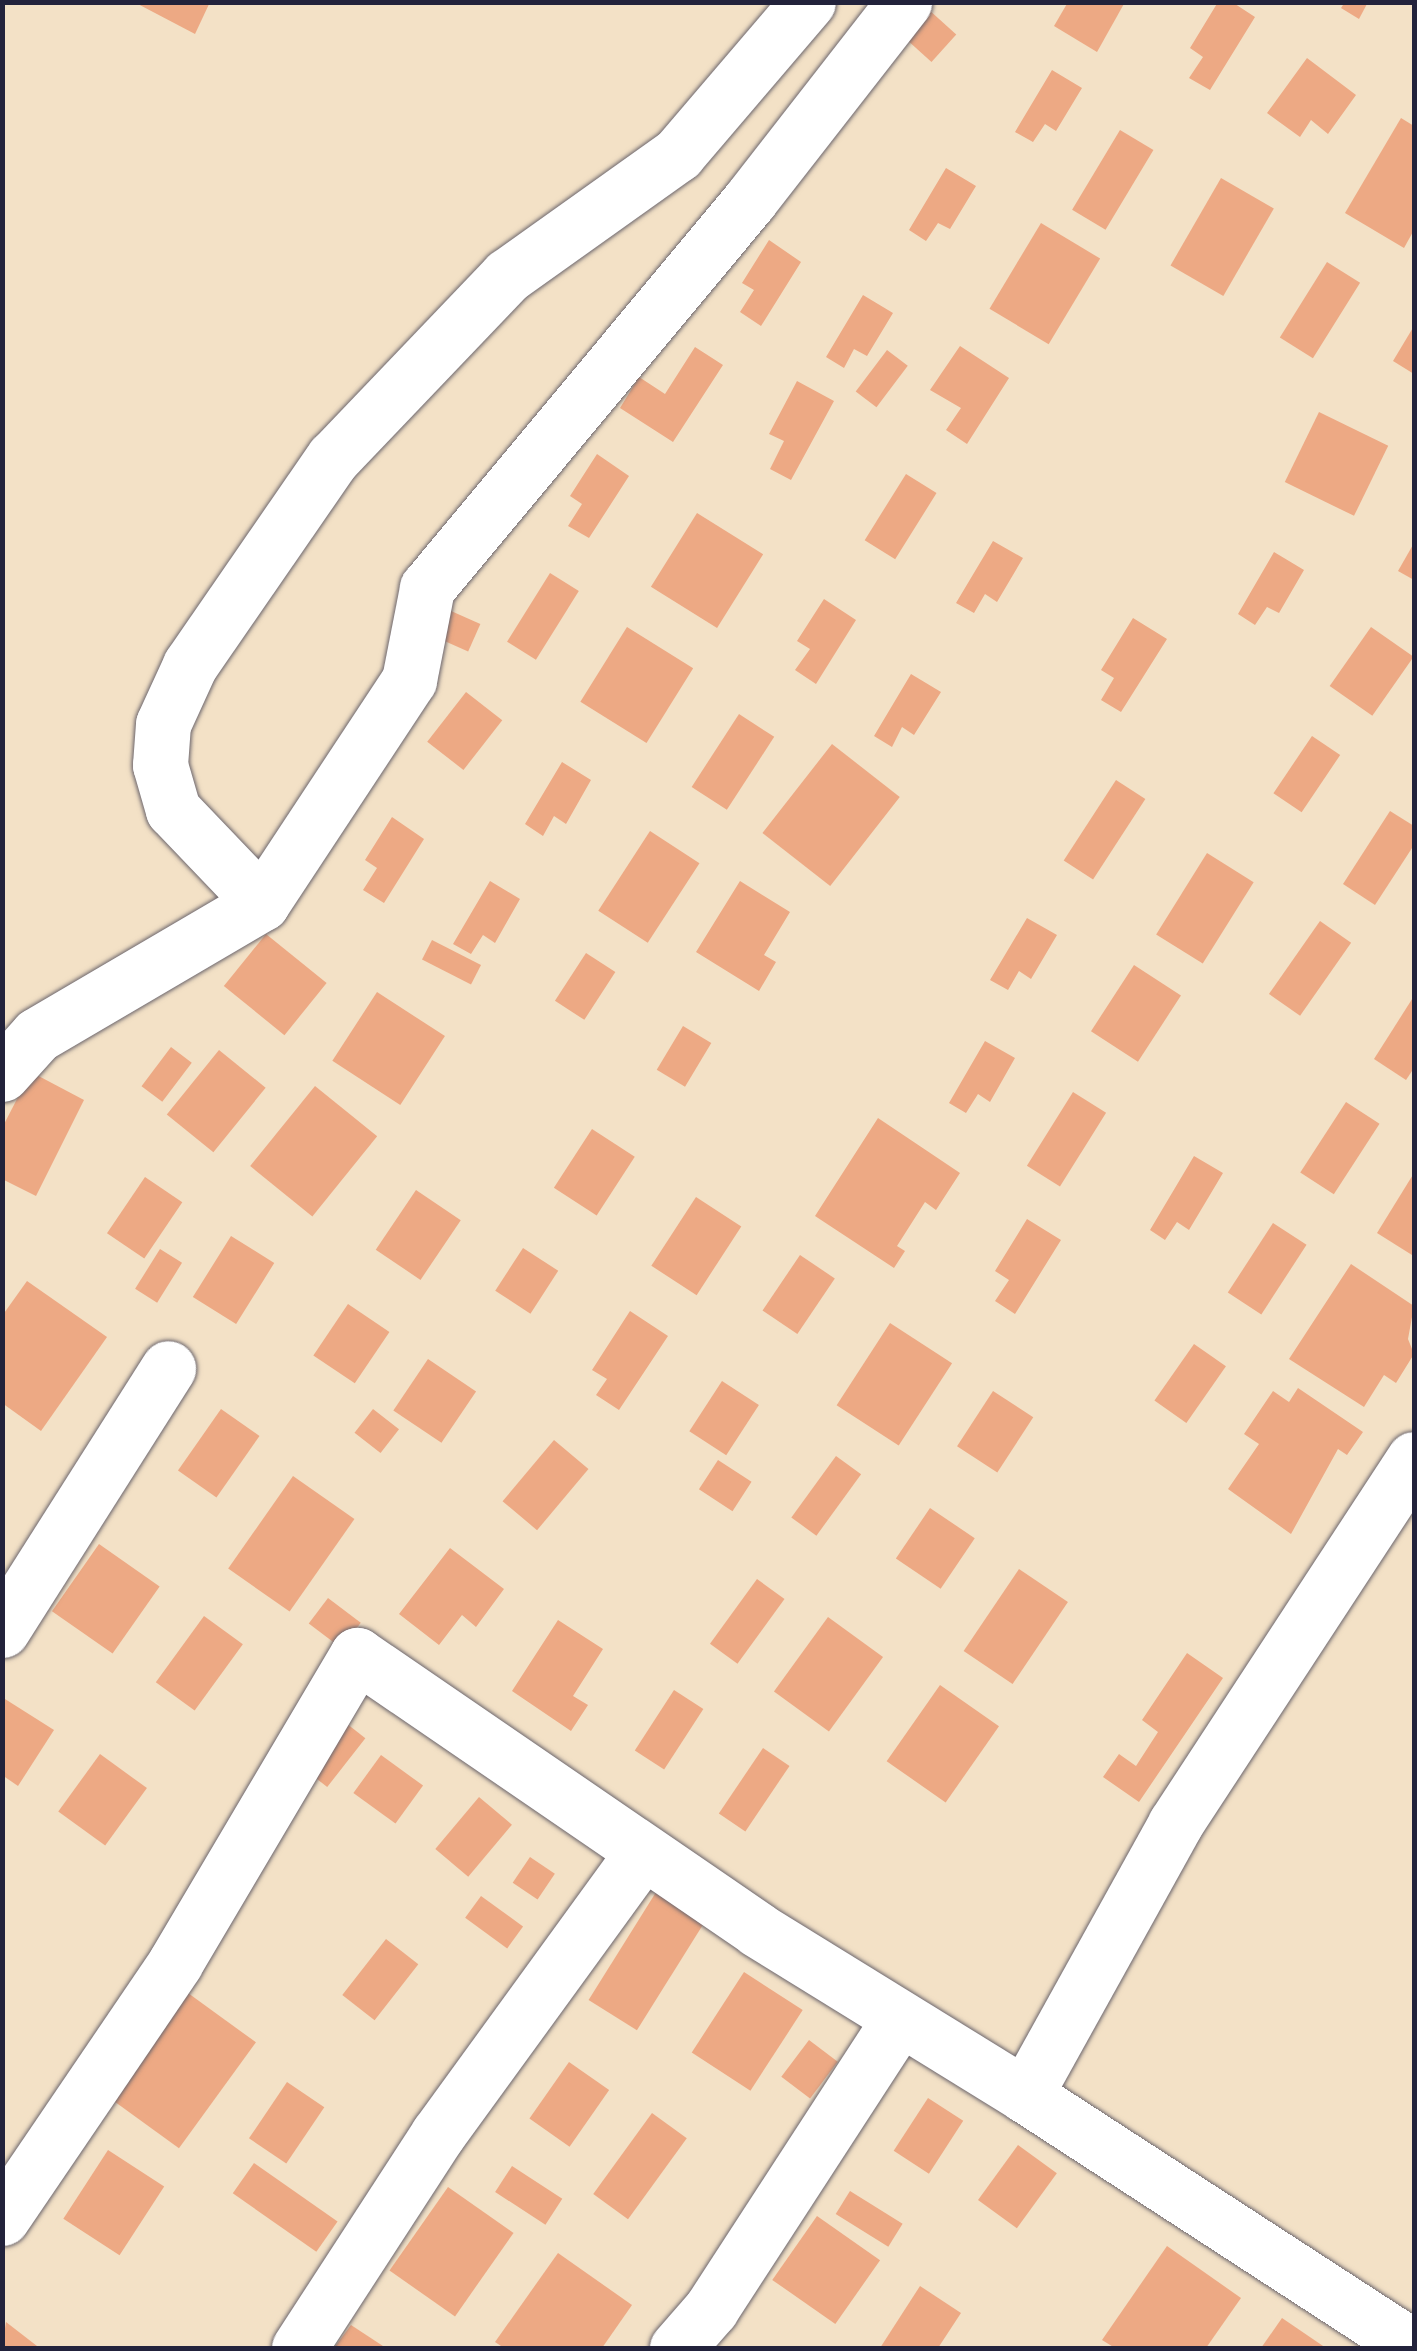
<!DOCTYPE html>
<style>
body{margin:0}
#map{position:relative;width:1417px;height:2351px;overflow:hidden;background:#f3e1c6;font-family:Mali,sans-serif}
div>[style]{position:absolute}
.building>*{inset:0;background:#eda984;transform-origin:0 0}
.roads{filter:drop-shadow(0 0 2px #6b656c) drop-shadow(0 0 2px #6b656c)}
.minor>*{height:55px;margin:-27.5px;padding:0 27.5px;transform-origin:27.5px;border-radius:27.5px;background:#fff}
span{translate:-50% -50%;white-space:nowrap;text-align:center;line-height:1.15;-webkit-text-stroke:10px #fff;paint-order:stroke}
.frame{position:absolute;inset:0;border:5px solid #22223b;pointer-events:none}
</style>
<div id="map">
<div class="building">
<div style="clip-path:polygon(134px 2px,210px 2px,195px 34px)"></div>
<div style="clip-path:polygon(1068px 2px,1125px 2px,1097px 52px,1054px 26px)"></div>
<div style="clip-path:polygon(1218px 2px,1232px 2px,1255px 17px,1210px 90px,1189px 78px,1203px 57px,1190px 48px)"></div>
<div style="clip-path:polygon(1345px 2px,1368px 2px,1359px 19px,1341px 8px)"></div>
<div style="left:928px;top:9px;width:38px;height:37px;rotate:42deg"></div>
<div style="clip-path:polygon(1307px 58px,1356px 95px,1328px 134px,1311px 120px,1300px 137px,1267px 113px)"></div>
<div style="clip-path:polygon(1052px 70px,1082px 88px,1056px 131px,1045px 124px,1033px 142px,1015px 132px)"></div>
<div style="clip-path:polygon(1401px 118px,1414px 126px,1414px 230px,1404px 248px,1345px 213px)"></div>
<div style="left:1120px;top:130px;width:39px;height:93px;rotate:31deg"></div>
<div style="clip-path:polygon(946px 168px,976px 186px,950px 229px,938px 223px,926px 241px,909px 230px)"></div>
<div style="left:1221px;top:178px;width:61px;height:101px;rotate:30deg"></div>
<div style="left:1041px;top:223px;width:69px;height:100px;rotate:31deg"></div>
<div style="clip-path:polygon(769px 240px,801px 262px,761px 326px,740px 312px,754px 290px,742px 283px)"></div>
<div style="left:1327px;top:262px;width:39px;height:89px;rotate:32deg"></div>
<div style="clip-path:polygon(863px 295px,893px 313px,867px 356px,854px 349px,844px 368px,826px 357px)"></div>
<div style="clip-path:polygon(1414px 326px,1414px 374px,1393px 361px)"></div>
<div style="clip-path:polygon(960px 346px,1009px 378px,967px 444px,946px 430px,961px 408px,930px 390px)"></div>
<div style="clip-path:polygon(695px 347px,723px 365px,673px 442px,620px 408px,639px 377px,665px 394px)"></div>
<div style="left:887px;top:350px;width:26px;height:52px;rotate:37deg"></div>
<div style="clip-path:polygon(797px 381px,834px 401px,791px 480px,770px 469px,784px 441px,769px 434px)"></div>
<div style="left:1319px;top:412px;width:77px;height:78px;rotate:26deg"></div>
<div style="clip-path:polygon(597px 454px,629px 476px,589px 538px,568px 526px,582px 504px,570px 496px)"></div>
<div style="left:906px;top:474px;width:36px;height:78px;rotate:32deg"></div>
<div style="left:697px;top:513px;width:78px;height:87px;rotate:32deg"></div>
<div style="clip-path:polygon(993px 541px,1023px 558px,997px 602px,985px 594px,974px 613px,956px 603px)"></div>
<div style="clip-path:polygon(1414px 543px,1414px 580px,1398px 571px)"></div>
<div style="clip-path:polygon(1274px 552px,1304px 570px,1279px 613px,1267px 607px,1255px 625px,1238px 614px)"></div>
<div style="left:550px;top:573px;width:34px;height:81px;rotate:32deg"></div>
<div style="clip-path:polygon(824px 599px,856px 620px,816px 684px,795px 670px,810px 649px,797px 641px)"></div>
<div style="left:442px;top:607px;width:42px;height:30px;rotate:24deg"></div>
<div style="clip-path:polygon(1133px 618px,1167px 639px,1121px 712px,1101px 700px,1114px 678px,1101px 670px)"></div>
<div style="left:627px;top:627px;width:78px;height:88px;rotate:32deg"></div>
<div style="left:1371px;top:627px;width:52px;height:72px;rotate:35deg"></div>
<div style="clip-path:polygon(911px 674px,941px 692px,914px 735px,902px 727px,892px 747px,874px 736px)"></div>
<div style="left:466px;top:692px;width:46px;height:63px;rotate:38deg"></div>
<div style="left:739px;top:714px;width:42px;height:87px;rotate:33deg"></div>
<div style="left:1312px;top:736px;width:34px;height:69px;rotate:34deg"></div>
<div style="left:832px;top:744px;width:86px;height:113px;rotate:38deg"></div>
<div style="clip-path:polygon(562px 762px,591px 780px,566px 824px,554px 816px,543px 836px,525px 824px)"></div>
<div style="left:1116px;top:780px;width:35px;height:96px;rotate:33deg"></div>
<div style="clip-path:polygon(1390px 811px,1414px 826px,1414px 845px,1375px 905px,1343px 884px)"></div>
<div style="clip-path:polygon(392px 817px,424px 839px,384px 903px,363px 890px,377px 868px,365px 860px)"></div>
<div style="left:650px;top:831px;width:59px;height:95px;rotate:33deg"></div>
<div style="left:1207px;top:853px;width:55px;height:96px;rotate:32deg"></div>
<div style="clip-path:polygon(490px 881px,520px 899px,495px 943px,483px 935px,471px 954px,453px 944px)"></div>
<div style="clip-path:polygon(740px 881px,790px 912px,764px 955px,776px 962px,759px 991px,696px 952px)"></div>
<div style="clip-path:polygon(1027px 918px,1057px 935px,1031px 979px,1019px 971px,1008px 990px,990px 980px)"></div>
<div style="left:1320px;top:921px;width:38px;height:89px;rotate:35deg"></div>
<div style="left:266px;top:934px;width:78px;height:67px;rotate:39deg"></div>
<div style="left:432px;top:940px;width:55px;height:22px;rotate:27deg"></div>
<div style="left:586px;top:953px;width:35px;height:57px;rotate:33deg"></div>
<div style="left:1134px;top:965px;width:56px;height:79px;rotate:33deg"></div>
<div style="left:377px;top:992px;width:81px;height:82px;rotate:33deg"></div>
<div style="clip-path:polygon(1414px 996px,1414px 1068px,1406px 1080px,1374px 1059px)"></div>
<div style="left:683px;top:1026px;width:33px;height:51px;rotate:31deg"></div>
<div style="clip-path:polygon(985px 1041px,1015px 1058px,990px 1102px,978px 1094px,966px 1113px,949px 1103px)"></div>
<div style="left:171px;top:1047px;width:26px;height:49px;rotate:37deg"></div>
<div style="left:219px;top:1050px;width:60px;height:83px;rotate:39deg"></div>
<div style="clip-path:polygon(31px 1072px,84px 1100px,36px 1196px,2px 1179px,2px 1128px)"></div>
<div style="left:315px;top:1086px;width:80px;height:103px;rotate:39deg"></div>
<div style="left:1073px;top:1092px;width:39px;height:87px;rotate:32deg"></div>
<div style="left:1346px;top:1102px;width:40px;height:84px;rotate:33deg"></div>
<div style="clip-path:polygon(878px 1118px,960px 1173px,936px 1210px,925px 1202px,897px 1246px,905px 1251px,894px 1268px,815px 1216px)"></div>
<div style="left:592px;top:1129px;width:51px;height:70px;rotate:33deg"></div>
<div style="clip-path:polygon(1194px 1156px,1223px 1173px,1189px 1230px,1177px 1222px,1165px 1240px,1150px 1230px)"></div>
<div style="clip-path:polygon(1414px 1173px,1414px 1250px,1412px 1255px,1377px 1233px)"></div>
<div style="left:145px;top:1177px;width:45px;height:68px;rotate:34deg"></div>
<div style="left:416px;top:1190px;width:54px;height:72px;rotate:34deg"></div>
<div style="left:696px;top:1197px;width:54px;height:82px;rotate:33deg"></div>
<div style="clip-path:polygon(1027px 1219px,1061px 1240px,1015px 1314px,995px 1301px,1009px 1280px,995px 1271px)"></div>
<div style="left:1273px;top:1223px;width:40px;height:83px;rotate:33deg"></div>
<div style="left:231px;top:1236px;width:51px;height:72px;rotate:32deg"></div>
<div style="left:523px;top:1248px;width:42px;height:51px;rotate:33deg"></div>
<div style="left:160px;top:1249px;width:26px;height:47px;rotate:32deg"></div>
<div style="left:800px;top:1255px;width:42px;height:67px;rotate:34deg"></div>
<div style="clip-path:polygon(1351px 1264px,1414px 1306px,1408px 1339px,1414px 1354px,1396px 1383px,1384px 1375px,1364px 1407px,1289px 1359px)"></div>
<div style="clip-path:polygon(27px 1281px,107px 1337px,41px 1431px,2px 1403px,2px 1316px)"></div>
<div style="left:348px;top:1304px;width:50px;height:62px;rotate:34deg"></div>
<div style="clip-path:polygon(630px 1311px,668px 1336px,619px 1410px,596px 1395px,607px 1379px,592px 1370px)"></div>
<div style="left:890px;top:1323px;width:74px;height:98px;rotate:33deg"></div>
<div style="left:1194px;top:1344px;width:39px;height:69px;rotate:35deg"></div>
<div style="left:428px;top:1359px;width:58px;height:62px;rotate:34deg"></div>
<div style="left:722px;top:1381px;width:44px;height:60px;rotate:33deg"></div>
<div style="clip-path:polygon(1298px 1388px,1363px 1432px,1347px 1455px,1338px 1449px,1291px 1534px,1228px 1489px,1259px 1444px,1244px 1434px,1273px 1391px,1289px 1402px)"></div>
<div style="left:993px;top:1391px;width:48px;height:66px;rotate:33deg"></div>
<div style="left:221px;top:1409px;width:47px;height:75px;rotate:35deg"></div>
<div style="left:373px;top:1409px;width:33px;height:30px;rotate:38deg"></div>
<div style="left:554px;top:1440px;width:45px;height:80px;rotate:40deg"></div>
<div style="left:836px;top:1456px;width:31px;height:76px;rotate:36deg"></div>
<div style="left:718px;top:1460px;width:40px;height:35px;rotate:33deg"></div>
<div style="left:293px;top:1476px;width:75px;height:113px;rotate:35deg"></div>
<div style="left:930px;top:1508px;width:54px;height:61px;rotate:34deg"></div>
<div style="left:99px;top:1544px;width:74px;height:82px;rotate:35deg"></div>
<div style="clip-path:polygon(450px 1548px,504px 1589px,476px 1627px,462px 1615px,439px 1645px,399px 1614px)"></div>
<div style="left:1019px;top:1569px;width:59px;height:99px;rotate:34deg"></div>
<div style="left:757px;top:1579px;width:34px;height:80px;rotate:36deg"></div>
<div style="left:328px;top:1598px;width:41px;height:32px;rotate:37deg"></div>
<div style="left:204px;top:1616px;width:48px;height:82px;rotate:36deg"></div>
<div style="left:828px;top:1617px;width:68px;height:92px;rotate:36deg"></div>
<div style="clip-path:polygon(558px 1620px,603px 1649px,573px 1696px,588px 1705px,571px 1731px,512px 1691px)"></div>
<div style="clip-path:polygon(1187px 1653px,1223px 1678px,1139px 1802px,1103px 1777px,1119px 1754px,1136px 1766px,1158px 1732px,1142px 1720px)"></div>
<div style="left:940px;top:1685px;width:72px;height:93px;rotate:35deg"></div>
<div style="left:674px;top:1690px;width:35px;height:72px;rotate:33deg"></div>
<div style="clip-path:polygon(5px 1699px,54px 1730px,18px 1786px,2px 1775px)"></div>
<div style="left:337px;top:1716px;width:36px;height:62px;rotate:38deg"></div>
<div style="left:763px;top:1748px;width:32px;height:79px;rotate:34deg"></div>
<div style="left:100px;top:1754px;width:58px;height:71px;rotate:36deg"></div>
<div style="left:381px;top:1755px;width:52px;height:47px;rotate:36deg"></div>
<div style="left:479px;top:1797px;width:43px;height:68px;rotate:40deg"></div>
<div style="left:530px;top:1857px;width:30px;height:31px;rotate:34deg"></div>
<div style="left:658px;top:1889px;width:57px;height:131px;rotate:32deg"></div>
<div style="left:481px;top:1896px;width:52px;height:27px;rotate:36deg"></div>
<div style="left:386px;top:1939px;width:41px;height:71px;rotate:38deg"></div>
<div style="left:744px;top:1972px;width:70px;height:96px;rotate:33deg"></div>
<div style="left:188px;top:1993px;width:84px;height:131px;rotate:36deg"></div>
<div style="left:809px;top:2040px;width:36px;height:46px;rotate:37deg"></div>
<div style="left:569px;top:2062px;width:49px;height:69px;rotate:35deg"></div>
<div style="left:287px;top:2082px;width:45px;height:68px;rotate:34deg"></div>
<div style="left:928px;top:2098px;width:42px;height:63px;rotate:33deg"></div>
<div style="left:652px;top:2113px;width:43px;height:100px;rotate:36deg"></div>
<div style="left:1018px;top:2145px;width:48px;height:68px;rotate:36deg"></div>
<div style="left:108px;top:2150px;width:67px;height:82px;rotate:33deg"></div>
<div style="left:254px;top:2163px;width:102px;height:37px;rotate:35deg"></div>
<div style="left:512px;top:2166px;width:60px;height:31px;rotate:33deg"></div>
<div style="left:448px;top:2187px;width:80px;height:102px;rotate:35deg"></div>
<div style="left:850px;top:2191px;width:62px;height:27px;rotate:32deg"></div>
<div style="left:817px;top:2216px;width:77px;height:78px;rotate:35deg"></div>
<div style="clip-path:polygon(1167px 2246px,1241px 2298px,1206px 2348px,1115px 2348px,1102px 2340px)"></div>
<div style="clip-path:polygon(558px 2253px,632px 2305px,602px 2348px,504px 2348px,495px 2342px)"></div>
<div style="clip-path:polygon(920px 2286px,961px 2313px,938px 2348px,880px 2348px)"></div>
<div style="clip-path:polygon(1282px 2318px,1326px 2348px,1261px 2348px)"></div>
<div style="clip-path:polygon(6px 2322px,37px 2346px,35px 2348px,2px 2348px)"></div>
<div style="clip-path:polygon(351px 2325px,386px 2348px,334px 2348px)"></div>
</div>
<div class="roads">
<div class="minor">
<div style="left:262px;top:903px;width:129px;rotate:-133.7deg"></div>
<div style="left:173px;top:810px;width:47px;rotate:-106.1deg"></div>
<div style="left:160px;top:765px;width:41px;rotate:-85.8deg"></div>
<div style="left:163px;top:724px;width:65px;rotate:-65.4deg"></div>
<div style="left:190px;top:665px;width:252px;rotate:-55.4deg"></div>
<div style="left:333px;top:458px;width:252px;rotate:-46.3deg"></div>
<div style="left:507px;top:276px;width:210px;rotate:-35.5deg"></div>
<div style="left:678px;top:154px;width:200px;rotate:-49.5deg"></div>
<div style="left:2px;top:1074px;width:52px;rotate:-48.1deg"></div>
<div style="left:37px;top:1035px;width:261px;rotate:-30.4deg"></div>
<div style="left:262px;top:903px;width:267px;rotate:-56.6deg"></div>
<div style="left:409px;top:680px;width:94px;rotate:-78.9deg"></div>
<div style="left:427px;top:588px;width:505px;rotate:-50.22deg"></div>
<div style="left:750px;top:200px;width:251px;rotate:-52.1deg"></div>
<div style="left:2px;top:1630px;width:310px;rotate:-57.6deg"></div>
<div style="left:1025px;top:2095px;width:464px;rotate:33deg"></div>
<div style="left:2px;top:2218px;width:308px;rotate:-55.8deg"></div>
<div style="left:175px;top:1963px;width:358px;rotate:-59.4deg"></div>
<div style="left:357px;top:1655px;width:486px;rotate:34.4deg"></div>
<div style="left:758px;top:1930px;width:314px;rotate:31.7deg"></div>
<div style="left:1025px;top:2095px;width:310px;rotate:-61deg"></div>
<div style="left:1175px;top:1824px;width:436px;rotate:-56.8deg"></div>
<div style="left:299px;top:2348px;width:255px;rotate:-57deg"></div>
<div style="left:438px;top:2134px;width:347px;rotate:-54deg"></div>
<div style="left:677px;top:2348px;width:52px;rotate:-48.9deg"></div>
<div style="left:711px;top:2309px;width:343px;rotate:-57deg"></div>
</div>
</div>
<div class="frame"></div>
</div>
